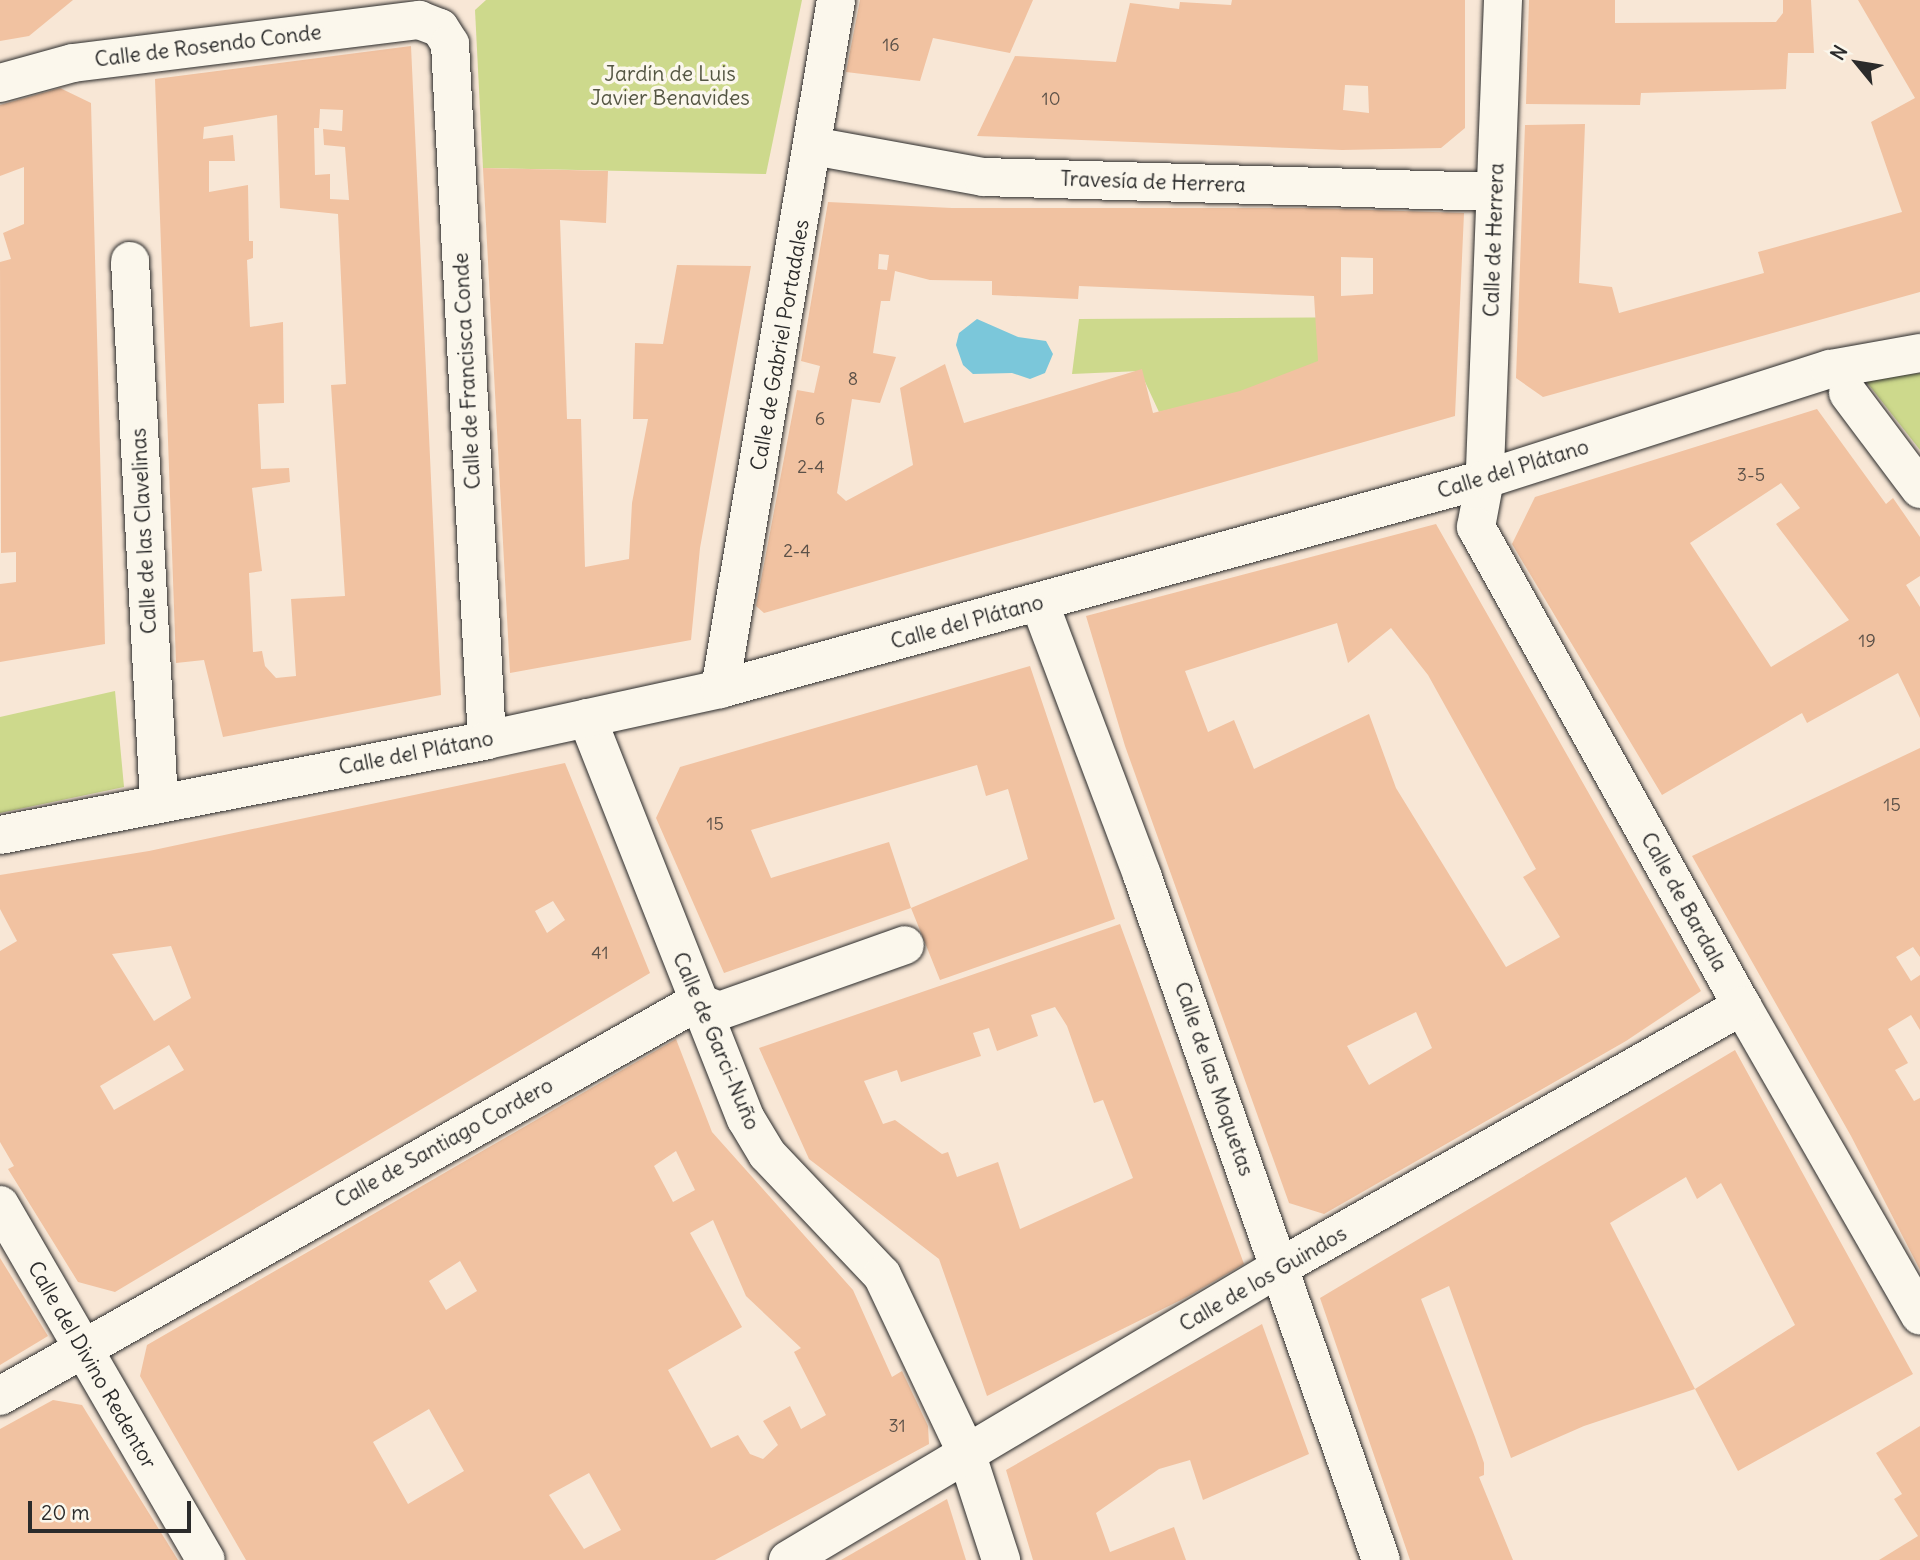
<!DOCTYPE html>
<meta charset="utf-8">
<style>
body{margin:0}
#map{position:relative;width:1920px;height:1560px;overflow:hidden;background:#f8e7d6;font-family:Delius,sans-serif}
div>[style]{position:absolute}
.green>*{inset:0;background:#cdd98c}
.water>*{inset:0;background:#7bc7da}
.building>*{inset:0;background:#f1c2a1}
.roads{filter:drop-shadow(0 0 2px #2b2b2b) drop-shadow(0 0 2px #2b2b2b)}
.street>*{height:38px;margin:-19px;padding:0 19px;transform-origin:19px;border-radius:19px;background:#fbf7ec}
span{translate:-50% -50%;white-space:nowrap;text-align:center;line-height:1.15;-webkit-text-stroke:7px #fbf7ec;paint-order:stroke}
.number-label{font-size:18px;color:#5c5148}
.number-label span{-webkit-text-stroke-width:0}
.street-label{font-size:21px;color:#2b2b2b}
.park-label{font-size:21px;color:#545643}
.north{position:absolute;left:1822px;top:28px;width:70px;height:70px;-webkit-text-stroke:5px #fbf7ec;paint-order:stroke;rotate:300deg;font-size:19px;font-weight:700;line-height:28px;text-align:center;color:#2b2b2b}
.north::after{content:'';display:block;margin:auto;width:24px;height:32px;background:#2b2b2b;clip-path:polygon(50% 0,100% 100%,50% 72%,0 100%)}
.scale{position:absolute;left:28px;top:1501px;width:163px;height:32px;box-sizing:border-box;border:4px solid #2b2b2b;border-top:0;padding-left:9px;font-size:21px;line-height:24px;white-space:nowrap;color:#2b2b2b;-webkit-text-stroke:5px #fbf7ec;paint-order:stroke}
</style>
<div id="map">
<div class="green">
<div style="clip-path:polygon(486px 0,802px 0,766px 174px,483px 168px,475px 10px)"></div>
<div style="clip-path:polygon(1395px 317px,1393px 355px,1159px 412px,1140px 371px,1072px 374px,1079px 319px)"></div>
<div style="clip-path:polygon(1920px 373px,1920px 450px,1865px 380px)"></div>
<div style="clip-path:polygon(115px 691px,124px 787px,0 813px,0 717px)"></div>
</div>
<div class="water">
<div style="clip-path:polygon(977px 319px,1018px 337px,1046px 341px,1053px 354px,1045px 373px,1030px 379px,1012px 373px,973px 374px,963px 365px,956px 345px,959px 333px)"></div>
</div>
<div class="building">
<div style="clip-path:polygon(0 0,73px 0,29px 36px,0 41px)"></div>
<div style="clip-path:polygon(860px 0,1033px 0,1010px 53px,933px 38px,920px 81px,846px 72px)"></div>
<div style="clip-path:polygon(evenodd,1232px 0,1465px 0,1465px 128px,1441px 148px,1342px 150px,977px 136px,1015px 56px,1116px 62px,1130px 3px,1179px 9px,1180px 2px,1231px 5px,1232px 0,1345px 85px,1368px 86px,1369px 113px,1343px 110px,1345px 85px)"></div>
<div style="clip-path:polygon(1529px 0,1615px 0,1615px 23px,1776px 22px,1783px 13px,1783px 0,1811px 0,1814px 53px,1788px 53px,1786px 89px,1641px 93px,1640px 105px,1526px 104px)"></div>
<div style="clip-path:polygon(1858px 0,1920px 0,1920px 292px,1543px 397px,1516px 378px,1525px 125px,1585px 124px,1579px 283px,1612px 287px,1619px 313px,1764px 273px,1758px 252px,1902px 212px,1871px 122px,1915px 98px)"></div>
<div style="clip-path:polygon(evenodd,411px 46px,441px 695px,223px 737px,204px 660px,176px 663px,155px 79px,411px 46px,320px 109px,343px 110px,342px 131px,323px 129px,324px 145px,345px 147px,349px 200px,330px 199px,330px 174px,315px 175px,314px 128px,319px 128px,320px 109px,411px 46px,277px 115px,280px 208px,338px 214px,346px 384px,331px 385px,345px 596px,291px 599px,296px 676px,276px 678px,265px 666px,262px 651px,253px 652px,249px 573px,262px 571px,252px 488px,290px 482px,289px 468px,261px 469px,258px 404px,284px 403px,283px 322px,250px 327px,247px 260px,253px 258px,253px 241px,249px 241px,248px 185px,209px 192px,209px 161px,235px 161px,233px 135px,203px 139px,204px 127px,277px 115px)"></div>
<div style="clip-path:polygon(60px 88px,91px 103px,105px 644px,0 662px,0 584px,16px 582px,16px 552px,1px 553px,0 262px,11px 259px,3px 233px,24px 224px,24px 167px,0 176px,0 105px)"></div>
<div style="clip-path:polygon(483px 168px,608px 171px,606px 223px,560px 220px,567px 419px,581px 419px,585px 567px,629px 559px,632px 503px,648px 419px,633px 419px,635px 343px,663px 344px,677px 265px,751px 266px,700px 548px,691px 640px,510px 673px)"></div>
<div style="clip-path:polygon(evenodd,828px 202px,952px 208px,1311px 208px,1464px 213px,1455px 416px,764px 613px,756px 606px,797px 390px,814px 393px,820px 366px,801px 361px,828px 202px,879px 254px,889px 255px,887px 270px,878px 269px,879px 254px,828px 202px,1341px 257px,1373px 258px,1373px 294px,1341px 296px,1341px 257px,828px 202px,895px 271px,930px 280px,992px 281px,992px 295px,1078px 299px,1079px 286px,1314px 296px,1318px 361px,1240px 391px,1153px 413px,1142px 369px,964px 423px,945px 364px,900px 388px,913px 465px,846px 501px,837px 493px,852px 399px,880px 403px,896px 357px,873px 353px,881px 301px,890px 301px,895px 271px)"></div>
<div style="clip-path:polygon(evenodd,1817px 409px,1886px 504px,1893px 498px,1920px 537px,1920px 576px,1906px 585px,1920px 607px,1920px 718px,1898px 673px,1807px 723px,1802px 713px,1662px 795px,1512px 544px,1535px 497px,1817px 409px,1781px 483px,1800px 508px,1776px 524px,1849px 620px,1771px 667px,1690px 543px,1781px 483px)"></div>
<div style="clip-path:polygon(evenodd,1436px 524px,1701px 991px,1626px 1041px,1324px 1214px,1289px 1203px,1125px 746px,1086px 616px,1436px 524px,1337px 623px,1348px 663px,1391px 628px,1428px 675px,1536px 869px,1523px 877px,1560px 937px,1506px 967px,1396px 788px,1369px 714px,1254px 769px,1234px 720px,1208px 732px,1185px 671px,1337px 623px,1436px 524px,1416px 1012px,1432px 1048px,1369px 1085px,1347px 1046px,1416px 1012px)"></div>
<div style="clip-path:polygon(1030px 666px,1115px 919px,940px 980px,911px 908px,1028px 859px,1008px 789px,986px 796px,977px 765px,751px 830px,771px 878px,889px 842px,911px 908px,724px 973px,656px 818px,680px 767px)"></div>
<div style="clip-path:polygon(1920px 748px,1920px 957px,1913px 947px,1896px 957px,1911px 981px,1920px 975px,1920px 1030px,1911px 1015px,1888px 1029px,1908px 1063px,1895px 1070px,1914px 1101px,1920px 1098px,1920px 1270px,1851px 1136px,1692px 856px)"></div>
<div style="clip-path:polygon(evenodd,565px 763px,650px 973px,115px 1292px,78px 1282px,8px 1169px,14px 1166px,0 1142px,0 951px,17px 941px,0 909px,0 875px,149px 851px,565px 763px,553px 901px,565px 920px,547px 933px,535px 911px,553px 901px,565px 763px,171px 946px,191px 998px,154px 1021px,112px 954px,171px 946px,565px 763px,169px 1045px,184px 1070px,114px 1110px,100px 1086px,169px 1045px)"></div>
<div style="clip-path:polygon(evenodd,1120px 924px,1244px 1264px,1187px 1297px,987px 1396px,939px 1259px,809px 1159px,759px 1048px,1120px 924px,1055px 1007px,1067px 1026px,1094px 1103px,1103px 1100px,1133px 1178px,1020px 1229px,998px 1162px,957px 1177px,948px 1152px,942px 1154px,895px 1120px,883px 1124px,864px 1081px,897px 1070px,901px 1082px,981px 1056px,973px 1033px,989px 1028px,997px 1051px,1038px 1036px,1031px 1015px,1055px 1007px)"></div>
<div style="clip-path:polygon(evenodd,676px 1039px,712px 1132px,853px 1290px,892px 1377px,902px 1371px,928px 1426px,929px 1444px,715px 1560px,246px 1560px,140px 1376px,147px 1345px,676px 1039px,676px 1151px,695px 1190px,673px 1202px,654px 1166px,676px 1151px,676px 1039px,713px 1220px,746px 1296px,801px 1348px,794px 1352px,826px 1415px,801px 1429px,790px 1406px,763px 1421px,778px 1445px,763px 1459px,750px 1454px,738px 1435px,711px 1448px,668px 1370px,742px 1327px,690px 1233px,713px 1220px,676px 1039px,460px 1261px,477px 1291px,446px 1310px,429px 1281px,460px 1261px,676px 1039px,429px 1409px,464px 1471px,408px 1504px,373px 1442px,429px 1409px,676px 1039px,589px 1473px,621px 1530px,584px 1549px,549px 1495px,589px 1473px)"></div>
<div style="clip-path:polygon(evenodd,1735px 1050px,1913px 1374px,1738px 1471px,1695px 1389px,1584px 1426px,1511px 1458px,1449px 1286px,1421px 1299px,1475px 1437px,1484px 1463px,1484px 1475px,1479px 1477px,1513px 1560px,1410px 1560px,1320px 1298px,1735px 1050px,1686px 1177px,1697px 1199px,1721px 1183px,1795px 1325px,1695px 1389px,1610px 1223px,1686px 1177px)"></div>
<div style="clip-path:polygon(0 1258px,48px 1336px,0 1365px)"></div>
<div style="clip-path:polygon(1262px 1324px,1309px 1454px,1203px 1500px,1190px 1460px,1159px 1469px,1096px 1513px,1110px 1552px,1174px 1527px,1186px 1560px,1033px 1560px,1006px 1470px)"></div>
<div style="clip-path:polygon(53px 1400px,82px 1405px,178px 1560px,0 1560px,0 1429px)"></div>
<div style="clip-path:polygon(1920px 1426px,1920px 1560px,1879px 1560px,1918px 1536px,1894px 1499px,1902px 1494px,1876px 1453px)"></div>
<div style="clip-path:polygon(947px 1499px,966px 1560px,841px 1560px)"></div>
</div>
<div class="roads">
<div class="street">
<div style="left:1503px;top:0;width:479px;rotate:92.2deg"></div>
<div style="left:1485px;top:479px;width:49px;rotate:100.6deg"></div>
<div style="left:1476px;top:527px;width:548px;rotate:60.96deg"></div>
<div style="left:1742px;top:1006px;width:357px;rotate:60.1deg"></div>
<div style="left:0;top:83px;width:76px;rotate:-15.3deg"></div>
<div style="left:73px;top:63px;width:349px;rotate:-7.1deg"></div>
<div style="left:419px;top:20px;width:22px;rotate:21deg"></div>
<div style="left:440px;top:28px;width:19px;rotate:58deg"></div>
<div style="left:450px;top:44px;width:697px;rotate:86.96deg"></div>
<div style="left:813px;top:146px;width:173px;rotate:10.3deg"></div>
<div style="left:983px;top:177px;width:512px;rotate:1.68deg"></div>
<div style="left:130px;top:261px;width:541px;rotate:86.93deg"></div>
<div style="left:1848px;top:393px;width:120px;rotate:53.1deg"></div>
<div style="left:1039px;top:602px;width:292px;rotate:69.3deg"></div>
<div style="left:1142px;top:875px;width:725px;rotate:70.77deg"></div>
<div style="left:720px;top:689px;width:699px;rotate:-80.44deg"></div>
<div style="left:587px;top:718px;width:431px;rotate:68.4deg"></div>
<div style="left:746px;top:1119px;width:41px;rotate:59deg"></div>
<div style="left:767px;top:1154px;width:167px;rotate:46.5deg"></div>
<div style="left:882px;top:1275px;width:196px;rotate:64.6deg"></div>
<div style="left:966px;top:1452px;width:114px;rotate:72deg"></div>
<div style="left:0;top:835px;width:496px;rotate:-11deg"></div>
<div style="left:487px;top:740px;width:239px;rotate:-12.3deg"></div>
<div style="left:720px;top:689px;width:793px;rotate:-15.35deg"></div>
<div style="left:1485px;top:479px;width:362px;rotate:-17.7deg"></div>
<div style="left:1830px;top:369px;width:91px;rotate:-10.1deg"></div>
<div style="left:697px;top:1002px;width:24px;rotate:22deg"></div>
<div style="left:719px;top:1011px;width:197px;rotate:-19.5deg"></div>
<div style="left:0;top:1205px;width:410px;rotate:59.9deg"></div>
<div style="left:0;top:1396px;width:801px;rotate:-29.48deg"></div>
<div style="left:788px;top:1560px;width:573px;rotate:-30.78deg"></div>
<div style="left:1280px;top:1267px;width:531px;rotate:-29.46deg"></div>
</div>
</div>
<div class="number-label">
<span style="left:891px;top:45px">16</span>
<span style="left:1051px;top:99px">10</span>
<span style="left:853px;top:379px">8</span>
<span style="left:820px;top:419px">6</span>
<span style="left:811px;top:467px">2-4</span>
<span style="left:1751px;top:475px">3-5</span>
<span style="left:797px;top:551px">2-4</span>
<span style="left:1867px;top:641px">19</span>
<span style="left:1892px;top:805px">15</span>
<span style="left:715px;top:824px">15</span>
<span style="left:600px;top:953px">41</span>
<span style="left:897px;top:1426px">31</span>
</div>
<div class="street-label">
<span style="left:208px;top:46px;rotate:-7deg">Calle de Rosendo Conde</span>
<span style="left:1153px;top:182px;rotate:2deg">Travesía de Herrera</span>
<span style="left:1494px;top:240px;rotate:-88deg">Calle de Herrera</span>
<span style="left:780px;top:345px;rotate:-80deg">Calle de Gabriel Portadales</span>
<span style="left:467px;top:371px;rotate:-93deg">Calle de Francisca Conde</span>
<span style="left:1513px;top:469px;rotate:-17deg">Calle del Plátano</span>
<span style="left:144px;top:531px;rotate:-93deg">Calle de las Clavelinas</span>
<span style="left:967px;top:622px;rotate:-15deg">Calle del Plátano</span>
<span style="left:416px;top:753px;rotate:-11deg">Calle del Plátano</span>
<span style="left:1684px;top:902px;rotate:61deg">Calle de Bardala</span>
<span style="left:716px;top:1041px;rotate:67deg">Calle de Garci-Nuño</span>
<span style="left:1214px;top:1079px;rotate:71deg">Calle de las Moquetas</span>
<span style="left:444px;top:1143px;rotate:-29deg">Calle de Santiago Cordero</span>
<span style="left:1263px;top:1279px;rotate:-30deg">Calle de los Guindos</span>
<span style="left:92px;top:1365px;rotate:60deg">Calle del Divino Redentor</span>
</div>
<div class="park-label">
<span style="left:670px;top:86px">Jardín de Luis<br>Javier Benavides</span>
</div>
<div class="north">N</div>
<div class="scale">20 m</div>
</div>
